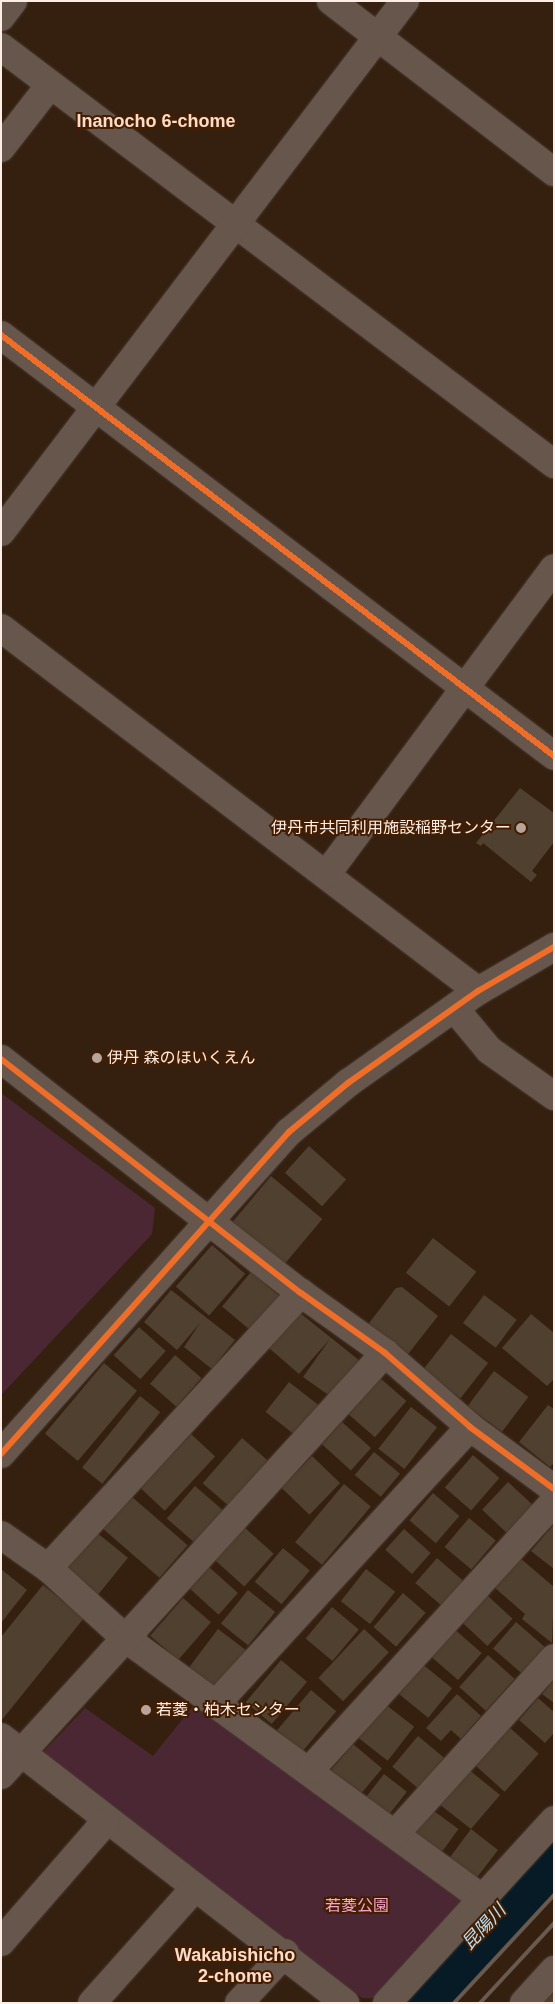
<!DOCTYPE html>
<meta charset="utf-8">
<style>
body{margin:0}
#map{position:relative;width:555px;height:2004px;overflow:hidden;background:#352010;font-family:Arial,"Noto Sans JP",sans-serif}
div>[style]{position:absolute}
.green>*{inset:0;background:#4b2734}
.river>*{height:58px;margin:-29px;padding:0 29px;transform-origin:29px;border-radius:29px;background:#061b25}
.building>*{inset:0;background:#50402f;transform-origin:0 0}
.roads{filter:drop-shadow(0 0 1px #483930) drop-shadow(0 0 1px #483930)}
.minor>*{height:28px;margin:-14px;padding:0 14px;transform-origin:14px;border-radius:14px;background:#66564b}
.rail>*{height:4px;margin:-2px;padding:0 2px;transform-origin:2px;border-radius:2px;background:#69594e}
.cycleway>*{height:6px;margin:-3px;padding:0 3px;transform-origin:3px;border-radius:3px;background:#ee6e29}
.dots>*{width:14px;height:14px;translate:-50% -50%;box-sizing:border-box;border:2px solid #441d01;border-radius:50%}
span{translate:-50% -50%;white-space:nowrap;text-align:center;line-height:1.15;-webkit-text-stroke:4px #441d01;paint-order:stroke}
.poi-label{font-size:16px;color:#fdede4}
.right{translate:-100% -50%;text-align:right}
.left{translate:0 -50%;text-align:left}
.park-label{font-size:16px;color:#f6a4c8}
.neighbourhood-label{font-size:18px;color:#fbdbc9;font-weight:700}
.water-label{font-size:18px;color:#b9e2f9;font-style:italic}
.frame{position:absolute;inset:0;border:2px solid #fdede4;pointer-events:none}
</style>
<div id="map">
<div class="green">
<div style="clip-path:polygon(1px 1093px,155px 1208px,152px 1234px,1px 1395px)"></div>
<div style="clip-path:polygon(198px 1700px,462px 1895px,463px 1901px,375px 1998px,362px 1998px,45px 1757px,44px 1751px,85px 1708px,153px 1756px)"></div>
</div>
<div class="river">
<div style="left:413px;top:2003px;width:208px;rotate:-47.3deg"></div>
</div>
<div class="building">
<div style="clip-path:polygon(520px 788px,554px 813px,554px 842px,532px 871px,537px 875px,531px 882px,483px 843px,481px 846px,476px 843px)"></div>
<div style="left:309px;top:1146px;width:50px;height:36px;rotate:42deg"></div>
<div style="left:271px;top:1176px;width:67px;height:61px;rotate:40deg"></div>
<div style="left:433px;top:1238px;width:55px;height:44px;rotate:38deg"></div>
<div style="left:212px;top:1245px;width:44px;height:55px;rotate:41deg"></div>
<div style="left:251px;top:1272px;width:40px;height:45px;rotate:40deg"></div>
<div style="clip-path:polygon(402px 1287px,438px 1316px,405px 1358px,366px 1327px,396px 1288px)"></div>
<div style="clip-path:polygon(171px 1290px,235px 1340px,212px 1369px,184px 1347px,200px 1323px,177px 1350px,144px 1322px)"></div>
<div style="left:484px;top:1295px;width:41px;height:35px;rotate:37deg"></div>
<div style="clip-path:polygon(300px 1313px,360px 1361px,334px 1399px,303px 1377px,330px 1339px,299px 1374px,269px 1348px)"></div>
<div style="clip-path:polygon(531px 1314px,554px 1333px,554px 1379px,547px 1386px,502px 1348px)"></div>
<div style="left:139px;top:1327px;width:36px;height:38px;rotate:42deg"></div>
<div style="left:451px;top:1334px;width:47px;height:45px;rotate:38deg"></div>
<div style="left:175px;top:1355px;width:35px;height:38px;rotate:41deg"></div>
<div style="left:104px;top:1363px;width:43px;height:92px;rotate:40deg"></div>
<div style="left:494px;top:1371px;width:43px;height:44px;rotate:37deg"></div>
<div style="left:380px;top:1378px;width:35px;height:48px;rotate:41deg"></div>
<div style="left:289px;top:1382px;width:39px;height:38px;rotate:38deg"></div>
<div style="left:140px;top:1396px;width:26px;height:92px;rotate:39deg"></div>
<div style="clip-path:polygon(548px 1405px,554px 1409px,554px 1463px,550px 1467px,519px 1442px)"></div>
<div style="left:411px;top:1407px;width:33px;height:53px;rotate:38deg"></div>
<div style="left:342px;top:1422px;width:39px;height:30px;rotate:42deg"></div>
<div style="left:191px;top:1434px;width:33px;height:74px;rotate:43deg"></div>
<div style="left:242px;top:1438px;width:35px;height:60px;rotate:41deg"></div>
<div style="left:374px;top:1452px;width:34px;height:30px;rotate:40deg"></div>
<div style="left:473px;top:1455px;width:35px;height:43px;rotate:41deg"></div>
<div style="left:312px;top:1456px;width:39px;height:44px;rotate:44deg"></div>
<div style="left:508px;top:1482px;width:35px;height:38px;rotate:43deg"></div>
<div style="left:344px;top:1484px;width:35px;height:76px;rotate:40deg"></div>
<div style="left:195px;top:1486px;width:37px;height:43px;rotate:41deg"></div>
<div style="left:433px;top:1493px;width:35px;height:36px;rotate:41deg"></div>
<div style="left:131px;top:1496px;width:75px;height:43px;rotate:41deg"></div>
<div style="left:469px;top:1518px;width:35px;height:38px;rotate:40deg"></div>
<div style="clip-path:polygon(554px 1524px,554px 1569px,531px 1551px)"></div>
<div style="left:244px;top:1527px;width:40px;height:44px;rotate:42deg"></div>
<div style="left:404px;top:1529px;width:36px;height:28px;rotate:42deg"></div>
<div style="left:96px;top:1532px;width:41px;height:50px;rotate:39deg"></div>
<div style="left:283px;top:1548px;width:35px;height:44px;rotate:40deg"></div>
<div style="left:437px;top:1558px;width:38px;height:33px;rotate:41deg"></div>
<div style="clip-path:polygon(520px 1558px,554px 1587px,552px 1643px,522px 1619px,525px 1614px,495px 1588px)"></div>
<div style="left:209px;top:1567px;width:39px;height:29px;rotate:42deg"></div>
<div style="clip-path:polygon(1px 1569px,27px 1590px,1px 1623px)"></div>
<div style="left:366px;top:1569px;width:37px;height:41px;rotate:38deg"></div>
<div style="clip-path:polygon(43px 1585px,84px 1618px,1px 1721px,1px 1637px)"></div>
<div style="left:248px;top:1590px;width:35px;height:43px;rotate:39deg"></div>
<div style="left:403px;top:1593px;width:30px;height:45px;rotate:41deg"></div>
<div style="left:487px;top:1595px;width:35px;height:37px;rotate:43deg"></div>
<div style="left:183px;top:1598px;width:37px;height:50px;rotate:41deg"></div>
<div style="left:332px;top:1607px;width:35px;height:41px;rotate:40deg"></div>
<div style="left:516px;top:1622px;width:40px;height:35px;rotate:41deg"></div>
<div style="left:453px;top:1628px;width:38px;height:36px;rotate:41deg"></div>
<div style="left:218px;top:1629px;width:36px;height:52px;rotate:37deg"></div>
<div style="left:364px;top:1629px;width:34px;height:67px;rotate:43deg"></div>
<div style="left:488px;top:1655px;width:36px;height:43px;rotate:42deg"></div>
<div style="left:281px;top:1660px;width:34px;height:55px;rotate:40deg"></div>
<div style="left:421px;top:1663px;width:40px;height:38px;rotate:39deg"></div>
<div style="clip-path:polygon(554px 1679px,554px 1703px,542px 1694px)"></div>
<div style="left:311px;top:1690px;width:33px;height:53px;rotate:40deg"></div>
<div style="clip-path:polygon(457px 1694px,481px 1716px,461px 1739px,451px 1730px,441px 1741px,426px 1728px)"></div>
<div style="clip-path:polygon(538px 1698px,554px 1712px,554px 1733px,545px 1743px,519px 1720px)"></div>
<div style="left:385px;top:1704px;width:37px;height:43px;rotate:38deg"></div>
<div style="left:509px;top:1727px;width:40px;height:51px;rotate:42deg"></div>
<div style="left:418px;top:1736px;width:34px;height:40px;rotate:40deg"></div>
<div style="left:353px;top:1744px;width:38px;height:38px;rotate:40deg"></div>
<div style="clip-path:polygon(468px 1769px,500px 1795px,471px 1829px,498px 1850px,475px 1880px,448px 1860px,471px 1829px,439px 1804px)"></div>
<div style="left:384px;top:1774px;width:29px;height:33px;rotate:38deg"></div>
<div style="left:431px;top:1809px;width:34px;height:29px;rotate:36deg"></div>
<div style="clip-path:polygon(554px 1989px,554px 2003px,541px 2003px)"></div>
</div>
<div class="roads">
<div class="minor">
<div style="left:331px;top:1px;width:281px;rotate:37.5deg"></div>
<div style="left:1px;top:17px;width:20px;rotate:-53deg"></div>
<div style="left:1px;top:47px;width:693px;rotate:37.02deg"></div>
<div style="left:1px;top:148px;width:80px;rotate:-52.1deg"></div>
<div style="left:1px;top:335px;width:695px;rotate:37.28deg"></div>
<div style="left:1px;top:532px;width:667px;rotate:-52.74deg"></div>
<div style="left:1px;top:628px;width:599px;rotate:37.27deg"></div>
<div style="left:326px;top:875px;width:382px;rotate:-53.4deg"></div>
<div style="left:455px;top:1009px;width:53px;rotate:50.3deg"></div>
<div style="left:489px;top:1050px;width:80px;rotate:35.3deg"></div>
<div style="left:1px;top:1059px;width:380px;rotate:38deg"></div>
<div style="left:301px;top:1293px;width:103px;rotate:35.5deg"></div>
<div style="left:385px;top:1353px;width:113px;rotate:41deg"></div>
<div style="left:470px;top:1427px;width:104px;rotate:36.4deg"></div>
<div style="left:1px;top:1454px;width:432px;rotate:-48.2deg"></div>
<div style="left:289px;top:1132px;width:77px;rotate:-39.7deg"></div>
<div style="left:348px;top:1083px;width:159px;rotate:-35.3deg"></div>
<div style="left:478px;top:991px;width:88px;rotate:-30.1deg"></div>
<div style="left:1px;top:1535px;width:57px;rotate:35.1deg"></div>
<div style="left:48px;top:1568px;width:104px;rotate:42.3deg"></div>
<div style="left:125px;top:1638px;width:442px;rotate:36.1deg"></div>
<div style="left:48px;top:1568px;width:374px;rotate:-47.4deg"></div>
<div style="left:216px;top:1704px;width:376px;rotate:-47.5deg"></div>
<div style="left:1px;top:1737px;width:435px;rotate:37.7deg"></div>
<div style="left:310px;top:1770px;width:362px;rotate:-47.7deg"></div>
<div style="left:1px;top:1775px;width:571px;rotate:-47.7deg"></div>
<div style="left:395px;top:1834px;width:237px;rotate:-47.9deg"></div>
<div style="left:1px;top:1942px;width:160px;rotate:-49deg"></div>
<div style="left:92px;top:2003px;width:154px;rotate:-48.2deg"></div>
<div style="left:239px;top:2003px;width:68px;rotate:-47.4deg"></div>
<div style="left:387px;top:2003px;width:248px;rotate:-47.6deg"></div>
<div style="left:524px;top:2003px;width:45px;rotate:-47.7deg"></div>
</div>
</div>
<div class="rail">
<div style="left:454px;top:2003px;width:147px;rotate:-47.2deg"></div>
<div style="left:480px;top:2003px;width:109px;rotate:-47.2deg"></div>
</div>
<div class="cycleway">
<div style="left:1px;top:335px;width:695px;rotate:37.28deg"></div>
<div style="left:1px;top:1059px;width:380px;rotate:38deg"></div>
<div style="left:301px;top:1293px;width:103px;rotate:35.5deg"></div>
<div style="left:385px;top:1353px;width:113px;rotate:41deg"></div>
<div style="left:470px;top:1427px;width:104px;rotate:36.4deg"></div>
<div style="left:1px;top:1454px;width:432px;rotate:-48.2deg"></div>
<div style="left:289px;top:1132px;width:77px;rotate:-39.7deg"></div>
<div style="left:348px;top:1083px;width:159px;rotate:-35.3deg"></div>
<div style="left:478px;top:991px;width:88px;rotate:-30.1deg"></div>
</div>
<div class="dots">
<div style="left:521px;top:828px;background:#b7a59a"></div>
<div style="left:97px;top:1058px;background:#b7a59a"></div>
<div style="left:146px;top:1710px;background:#b7a59a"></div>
</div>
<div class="poi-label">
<span class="right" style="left:511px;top:828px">伊丹市共同利用施設稲野センター</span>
<span class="left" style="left:107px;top:1058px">伊丹 森のほいくえん</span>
<span class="left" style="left:156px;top:1710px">若菱・柏木センター</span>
</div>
<div class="park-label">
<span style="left:357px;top:1906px">若菱公園</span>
</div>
<div class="neighbourhood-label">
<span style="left:156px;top:121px">Inanocho 6-chome</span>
<span style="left:235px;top:1966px">Wakabishicho<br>2-chome</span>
</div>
<div class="water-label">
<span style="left:484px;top:1927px;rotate:-47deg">昆陽川</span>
</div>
<div class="frame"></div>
</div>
